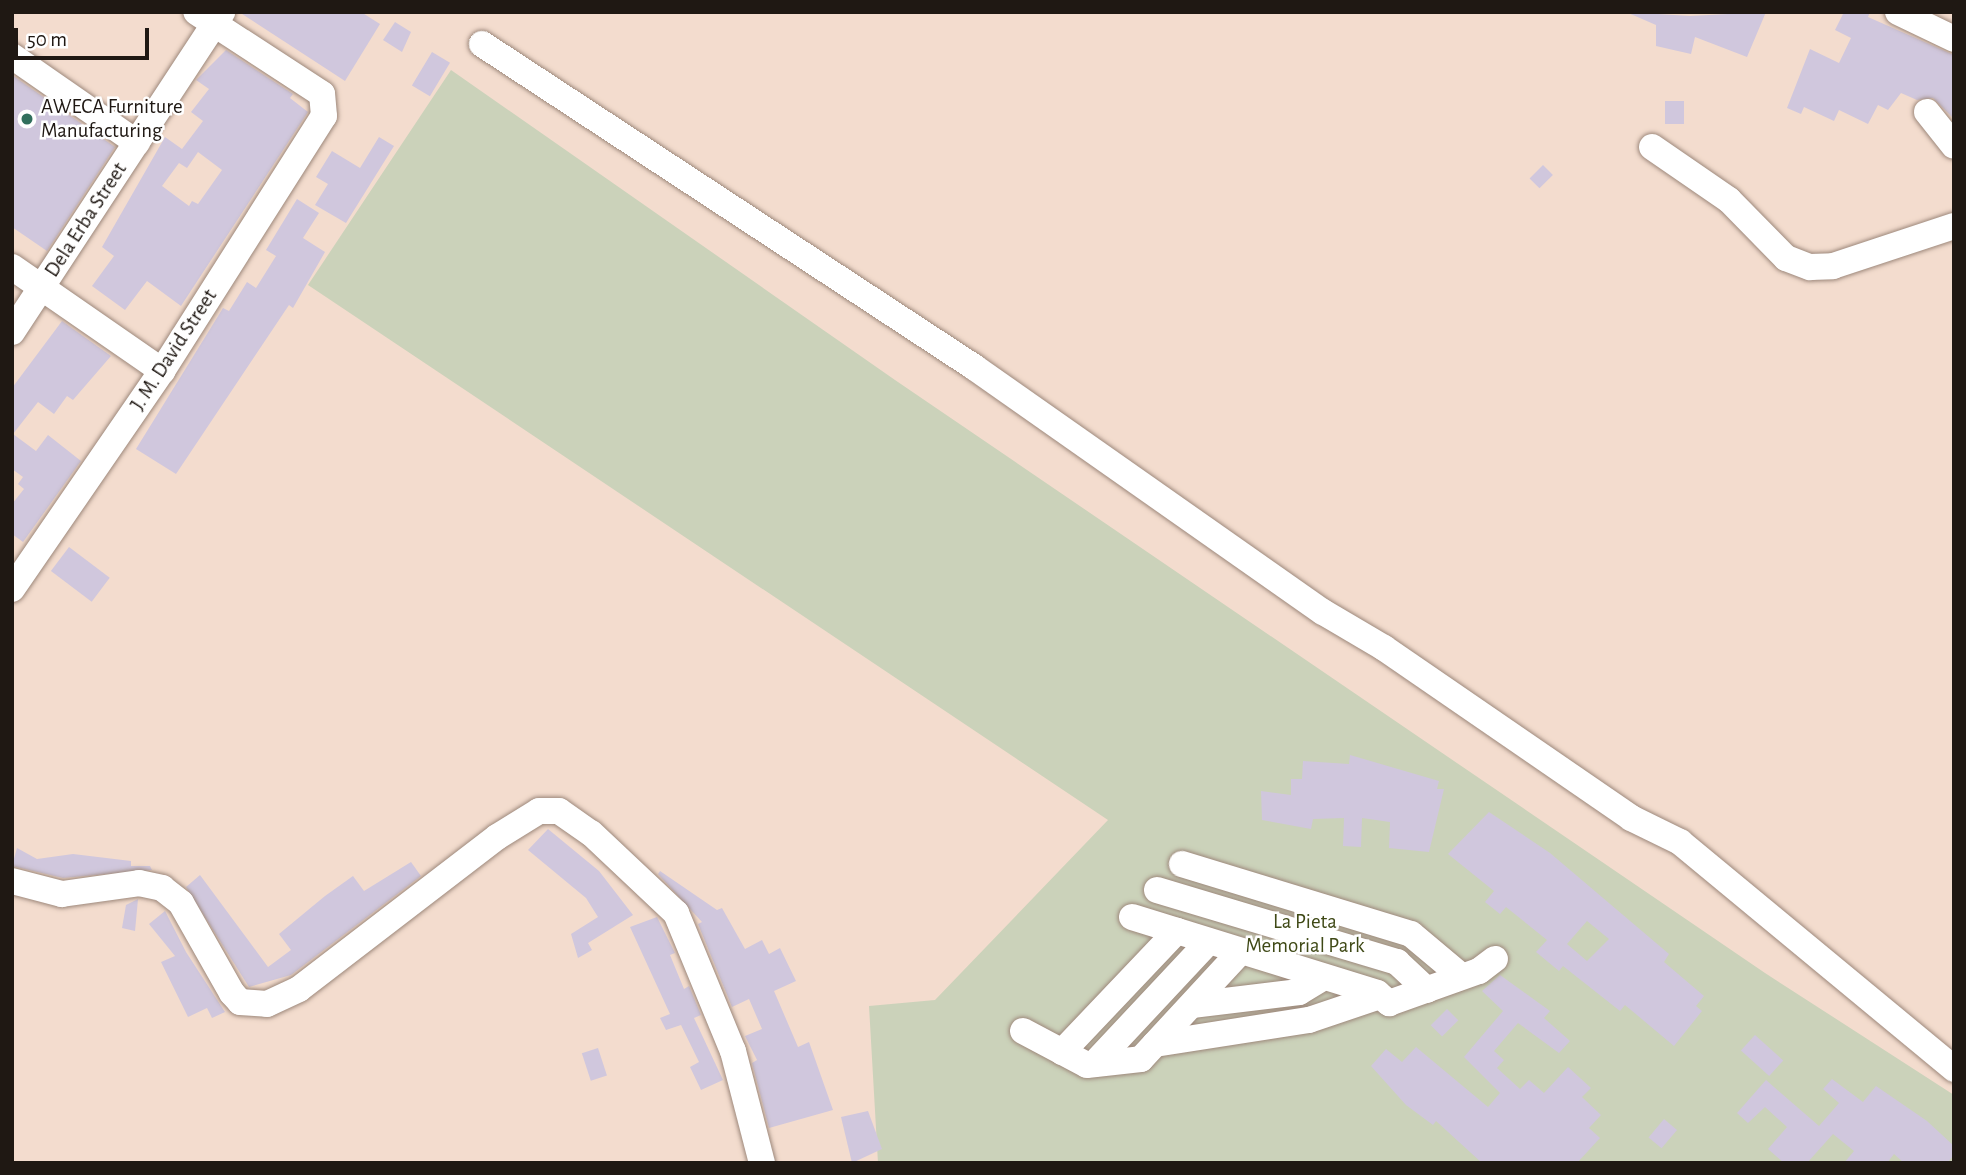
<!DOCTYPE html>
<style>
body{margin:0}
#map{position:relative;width:1966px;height:1175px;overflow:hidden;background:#f3dcce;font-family:"Alegreya Sans",sans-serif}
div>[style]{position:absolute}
.green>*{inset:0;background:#cbd2ba}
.building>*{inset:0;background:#d0c7dd;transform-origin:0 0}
.roads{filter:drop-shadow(0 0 2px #9d887b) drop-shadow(0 0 2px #9d887b)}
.minor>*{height:26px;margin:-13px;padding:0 13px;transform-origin:13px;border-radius:13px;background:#fff}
.dots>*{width:19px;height:19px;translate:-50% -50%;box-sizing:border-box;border:4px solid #fff;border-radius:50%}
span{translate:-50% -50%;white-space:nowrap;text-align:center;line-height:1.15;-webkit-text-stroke:5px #fff;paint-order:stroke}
.poi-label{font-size:21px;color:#1f1813}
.left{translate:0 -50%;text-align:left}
.street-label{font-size:21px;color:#1f1813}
.park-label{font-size:21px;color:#3f4916}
.frame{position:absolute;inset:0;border:14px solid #1f1813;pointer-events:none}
.scale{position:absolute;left:14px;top:28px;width:135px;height:32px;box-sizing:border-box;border:4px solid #1f1813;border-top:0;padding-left:9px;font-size:21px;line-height:24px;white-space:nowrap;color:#1f1813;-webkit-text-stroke:5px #fff;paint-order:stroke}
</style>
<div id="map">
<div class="green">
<div style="clip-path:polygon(451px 70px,895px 380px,1765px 973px,1954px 1095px,1954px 1163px,878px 1163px,869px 1006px,935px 1000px,1108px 820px,308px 285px)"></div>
</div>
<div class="building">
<div style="clip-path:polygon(239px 12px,361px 12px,380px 24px,345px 81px)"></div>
<div style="clip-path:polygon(1626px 12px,1690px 16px,1766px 12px,1747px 57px,1695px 37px,1691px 54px,1656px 46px,1656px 25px)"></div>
<div style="clip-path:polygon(1844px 12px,1870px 12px,1868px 17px,1954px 55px,1954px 119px,1933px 98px,1917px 100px,1901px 93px,1888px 110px,1878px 105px,1868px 124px,1839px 110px,1834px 121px,1804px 107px,1801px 114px,1787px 108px,1810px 49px,1839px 63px,1851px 38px,1835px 30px)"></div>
<div style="clip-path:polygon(395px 22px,411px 32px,402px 52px,383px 40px)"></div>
<div style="clip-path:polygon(evenodd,226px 50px,293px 94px,290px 98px,308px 112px,181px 306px,147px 281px,125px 310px,92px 286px,114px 256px,102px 247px,165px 137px,182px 149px,203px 121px,191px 112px,209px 89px,196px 80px,226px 50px,198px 152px,222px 170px,198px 204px,192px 201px,189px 206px,162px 186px,179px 163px,187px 168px,198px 152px)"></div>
<div style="left:432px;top:52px;width:21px;height:39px;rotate:31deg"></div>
<div style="clip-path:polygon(12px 75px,115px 147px,47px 251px,12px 227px)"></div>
<div style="left:1665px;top:101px;width:19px;height:23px"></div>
<div style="clip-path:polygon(379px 137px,394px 146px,346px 223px,315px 205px,328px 184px,316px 177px,332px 151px,360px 168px)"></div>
<div style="left:1543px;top:165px;width:14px;height:19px;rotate:45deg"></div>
<div style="clip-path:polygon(297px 199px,319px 213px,303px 238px,325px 252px,293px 308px,289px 305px,176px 474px,136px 449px,223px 308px,229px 311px,247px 282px,256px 288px,276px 256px,266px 250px)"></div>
<div style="clip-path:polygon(62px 321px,111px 356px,73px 400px,67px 396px,54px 414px,38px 402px,13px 434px,36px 451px,48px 435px,81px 461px,23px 542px,12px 534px,12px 504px,24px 489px,18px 484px,23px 477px,12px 469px,12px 388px)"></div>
<div style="left:69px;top:547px;width:51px;height:30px;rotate:37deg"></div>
<div style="clip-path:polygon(1350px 755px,1439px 781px,1437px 789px,1444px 789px,1429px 852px,1389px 848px,1390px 822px,1362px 818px,1361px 847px,1343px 846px,1344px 818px,1313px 819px,1311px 829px,1262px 820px,1261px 791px,1291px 795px,1291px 779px,1302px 779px,1303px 761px,1349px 764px)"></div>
<div style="clip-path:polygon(evenodd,1489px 812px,1550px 853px,1669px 954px,1664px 962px,1704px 996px,1696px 1006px,1702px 1011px,1674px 1046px,1625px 1005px,1620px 1011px,1563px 966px,1559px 971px,1536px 952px,1547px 940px,1506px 907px,1500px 914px,1485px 902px,1494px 891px,1448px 854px,1489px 812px,1587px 921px,1609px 939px,1587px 961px,1567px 944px,1587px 921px)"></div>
<div style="clip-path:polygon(548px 829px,599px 871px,633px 915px,588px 943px,592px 950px,578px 958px,571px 934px,598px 917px,586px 898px,528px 850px)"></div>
<div style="clip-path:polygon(17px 848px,37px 859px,73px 854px,131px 861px,131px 866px,150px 866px,152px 870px,63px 878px,12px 866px)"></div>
<div style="clip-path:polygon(411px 862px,421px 876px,291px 975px,249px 987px,186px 887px,200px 875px,268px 967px,291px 950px,279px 934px,325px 896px,353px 876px,364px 891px)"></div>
<div style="clip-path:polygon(660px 871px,717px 910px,722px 908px,745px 949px,762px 940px,769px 954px,780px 948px,796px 981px,774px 991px,798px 1047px,809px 1042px,833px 1110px,769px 1128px,752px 1063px,757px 1060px,745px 1036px,762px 1029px,749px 999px,732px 1007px,698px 924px,702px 922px,658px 874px)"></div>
<div style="clip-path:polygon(138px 899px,135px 931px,122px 928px,126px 905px)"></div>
<div style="clip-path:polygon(165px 911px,186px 952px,225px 1012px,212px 1018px,207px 1008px,188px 1017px,161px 962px,175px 956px,149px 924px)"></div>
<div style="clip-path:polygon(657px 917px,675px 953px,670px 955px,684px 989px,689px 986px,701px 1015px,694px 1018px,723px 1080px,701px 1090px,690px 1067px,699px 1062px,681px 1025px,666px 1030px,660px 1018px,670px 1014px,630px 927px)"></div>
<div style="clip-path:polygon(1500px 975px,1550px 1011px,1544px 1018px,1570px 1041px,1559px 1053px,1518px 1023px,1494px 1051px,1504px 1060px,1497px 1068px,1520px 1089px,1529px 1080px,1544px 1093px,1568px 1067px,1591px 1088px,1582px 1097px,1601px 1115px,1589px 1128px,1600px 1138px,1577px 1163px,1482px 1163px,1436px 1121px,1433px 1125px,1406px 1105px,1371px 1066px,1386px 1049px,1402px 1062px,1416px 1047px,1488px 1107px,1500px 1093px,1464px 1057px,1503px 1011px,1482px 991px)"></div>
<div style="left:1447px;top:1009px;width:16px;height:23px;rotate:45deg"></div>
<div style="left:1755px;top:1035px;width:38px;height:21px;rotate:42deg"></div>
<div style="left:598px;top:1048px;width:29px;height:17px;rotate:72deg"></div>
<div style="clip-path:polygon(1832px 1079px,1863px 1102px,1876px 1086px,1927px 1121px,1954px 1146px,1954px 1155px,1947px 1163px,1904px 1163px,1894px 1154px,1887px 1163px,1844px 1163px,1854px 1151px,1833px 1134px,1807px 1163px,1784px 1163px,1768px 1149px,1787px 1127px,1765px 1107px,1748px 1123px,1737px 1113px,1766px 1080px,1819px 1126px,1839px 1103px,1823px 1089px)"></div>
<div style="clip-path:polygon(868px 1111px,882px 1149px,852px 1163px,841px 1117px)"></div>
<div style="left:1664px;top:1119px;width:17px;height:24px;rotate:40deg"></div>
</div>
<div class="roads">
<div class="minor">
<div style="left:1898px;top:12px;width:62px;rotate:25.7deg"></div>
<div style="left:482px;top:44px;width:589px;rotate:33.29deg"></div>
<div style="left:974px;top:367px;width:426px;rotate:35.1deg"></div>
<div style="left:1323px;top:612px;width:71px;rotate:30.5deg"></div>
<div style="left:1384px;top:648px;width:300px;rotate:34.5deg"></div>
<div style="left:1631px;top:818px;width:55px;rotate:26.1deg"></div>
<div style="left:1680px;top:842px;width:356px;rotate:39.6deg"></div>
<div style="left:12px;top:56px;width:152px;rotate:34.8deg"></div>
<div style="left:1927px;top:112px;width:43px;rotate:51.5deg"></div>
<div style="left:1652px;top:147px;width:93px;rotate:34.5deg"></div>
<div style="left:1729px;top:200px;width:81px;rotate:45.5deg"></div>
<div style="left:1786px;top:258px;width:26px;rotate:21deg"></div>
<div style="left:1810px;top:267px;width:23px;rotate:-2deg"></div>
<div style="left:1833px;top:266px;width:127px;rotate:-18.3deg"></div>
<div style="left:12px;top:267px;width:183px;rotate:34.7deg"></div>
<div style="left:12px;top:332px;width:383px;rotate:-56.7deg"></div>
<div style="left:12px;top:589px;width:265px;rotate:-55.5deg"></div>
<div style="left:162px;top:371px;width:302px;rotate:-57.6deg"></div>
<div style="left:324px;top:116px;width:22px;rotate:-95deg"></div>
<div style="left:322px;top:94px;width:150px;rotate:-146.9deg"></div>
<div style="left:1182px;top:864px;width:239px;rotate:17deg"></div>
<div style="left:1411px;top:934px;width:65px;rotate:40deg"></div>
<div style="left:12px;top:881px;width:52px;rotate:14.6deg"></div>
<div style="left:62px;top:894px;width:78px;rotate:-8.1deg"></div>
<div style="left:139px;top:883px;width:24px;rotate:12deg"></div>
<div style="left:162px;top:888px;width:24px;rotate:38deg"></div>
<div style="left:181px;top:903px;width:103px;rotate:60.5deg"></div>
<div style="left:232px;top:993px;width:12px;rotate:48deg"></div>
<div style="left:240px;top:1002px;width:27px;rotate:4deg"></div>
<div style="left:267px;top:1004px;width:35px;rotate:-25deg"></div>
<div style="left:299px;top:989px;width:250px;rotate:-37.5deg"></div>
<div style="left:497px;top:837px;width:49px;rotate:-31.8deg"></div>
<div style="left:539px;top:811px;width:20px"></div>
<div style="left:559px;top:811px;width:39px;rotate:35deg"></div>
<div style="left:591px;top:833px;width:117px;rotate:43.3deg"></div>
<div style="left:676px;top:913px;width:149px;rotate:67.6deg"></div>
<div style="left:733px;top:1051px;width:116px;rotate:75.5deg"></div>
<div style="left:1157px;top:890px;width:251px;rotate:16.7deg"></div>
<div style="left:1397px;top:962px;width:41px;rotate:43deg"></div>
<div style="left:1132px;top:917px;width:257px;rotate:17.2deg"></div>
<div style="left:1377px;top:993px;width:16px;rotate:40deg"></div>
<div style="left:1389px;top:1003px;width:96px;rotate:-19.6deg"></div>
<div style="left:1479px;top:971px;width:20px;rotate:-37deg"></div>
<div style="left:1192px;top:1005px;width:108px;rotate:-6.9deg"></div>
<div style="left:1299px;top:992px;width:29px;rotate:-31deg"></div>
<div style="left:1023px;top:1031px;width:72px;rotate:28deg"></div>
<div style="left:1087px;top:1065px;width:54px;rotate:-6.3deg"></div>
<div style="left:1141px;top:1059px;width:147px;rotate:-47.2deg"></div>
<div style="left:1155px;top:1044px;width:156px;rotate:-8.9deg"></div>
<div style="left:1309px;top:1020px;width:75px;rotate:-18.7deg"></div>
<div style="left:1062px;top:1052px;width:167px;rotate:-46.5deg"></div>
<div style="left:1094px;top:1064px;width:168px;rotate:-46.9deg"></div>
</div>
</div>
<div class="dots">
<div style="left:27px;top:119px;background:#316f5d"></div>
</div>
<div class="poi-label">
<span class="left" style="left:41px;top:119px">AWECA Furniture<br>Manufacturing</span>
</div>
<div class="street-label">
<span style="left:86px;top:220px;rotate:-57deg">Dela Erba Street</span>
<span style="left:174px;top:350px;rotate:-57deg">J. M. David Street</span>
</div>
<div class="park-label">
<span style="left:1305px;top:934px">La Pieta<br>Memorial Park</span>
</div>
<div class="frame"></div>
<div class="scale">50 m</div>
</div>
